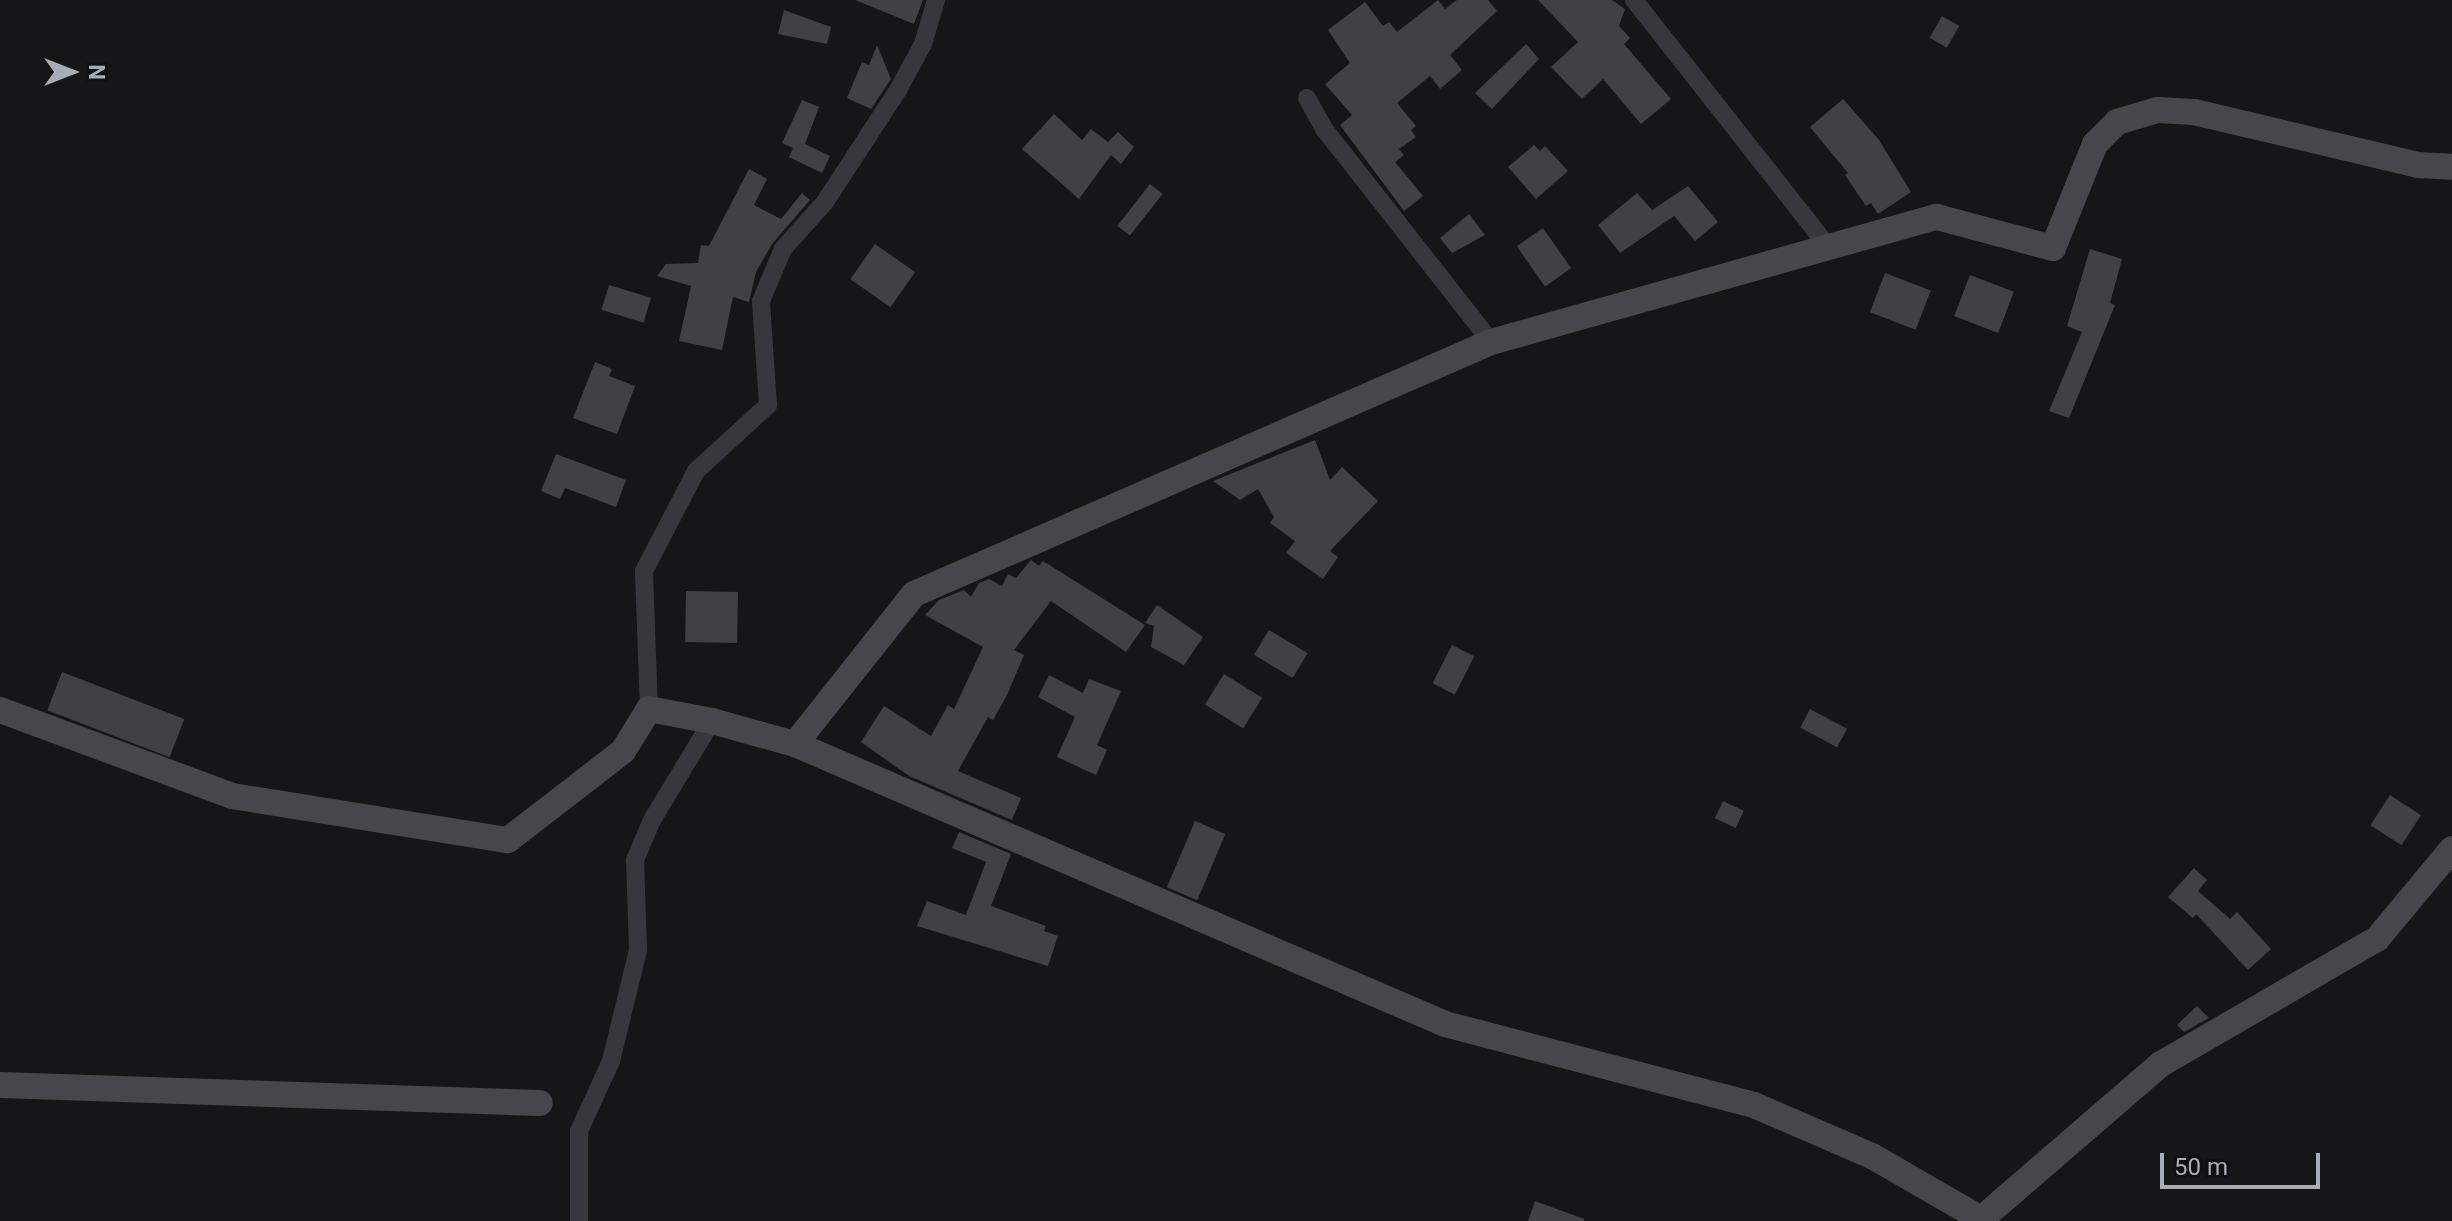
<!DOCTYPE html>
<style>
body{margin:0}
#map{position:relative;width:2452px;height:1221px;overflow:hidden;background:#161618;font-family:Roboto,sans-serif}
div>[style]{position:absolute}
.building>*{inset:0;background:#404145;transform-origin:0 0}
.street>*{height:18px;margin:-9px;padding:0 9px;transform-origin:9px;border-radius:9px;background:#37383d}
.secondary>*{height:26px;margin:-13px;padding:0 13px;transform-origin:13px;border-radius:13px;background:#45474d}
span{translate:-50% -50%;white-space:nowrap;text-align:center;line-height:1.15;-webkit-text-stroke:8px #111113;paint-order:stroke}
.north{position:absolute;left:32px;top:32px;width:80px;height:80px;-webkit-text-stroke:6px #111113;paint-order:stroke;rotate:90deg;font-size:22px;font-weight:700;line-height:32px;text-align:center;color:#a8adb8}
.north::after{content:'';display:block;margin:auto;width:28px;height:36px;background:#a8adb8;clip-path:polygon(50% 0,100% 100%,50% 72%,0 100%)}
.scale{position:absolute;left:2160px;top:1153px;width:160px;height:36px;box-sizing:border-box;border:4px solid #a8adb8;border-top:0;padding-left:10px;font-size:24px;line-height:28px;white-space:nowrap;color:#a8adb8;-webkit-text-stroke:6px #111113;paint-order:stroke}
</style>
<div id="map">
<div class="building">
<div style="clip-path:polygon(855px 0,923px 0,914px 24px)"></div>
<div style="clip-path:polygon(1438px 0,1445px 9px,1457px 0,1488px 0,1497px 11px,1450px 55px,1462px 70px,1440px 89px,1430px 76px,1397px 103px,1416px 126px,1411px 130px,1416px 137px,1399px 149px,1404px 155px,1395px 162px,1423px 196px,1404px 211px,1340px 125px,1352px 115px,1325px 84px,1350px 63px,1328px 30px,1365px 2px,1383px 26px,1389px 22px,1397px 32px)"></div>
<div style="clip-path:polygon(1538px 0,1612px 0,1625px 9px,1619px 26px,1630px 38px,1624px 44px,1671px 99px,1641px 124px,1603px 79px,1582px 99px,1551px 67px,1578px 42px)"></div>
<div style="clip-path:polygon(784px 10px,831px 27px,827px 44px,778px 34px)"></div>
<div style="left:1942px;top:16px;width:20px;height:25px;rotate:30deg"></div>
<div style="clip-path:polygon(1526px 44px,1539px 59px,1492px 109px,1475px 93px)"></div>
<div style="clip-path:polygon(877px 45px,891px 79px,871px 109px,847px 98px,862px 62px,869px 65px)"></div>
<div style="clip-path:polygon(1843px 99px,1879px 140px,1911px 192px,1878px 214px,1871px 203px,1866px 206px,1845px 175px,1848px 173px,1810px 127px)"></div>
<div style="clip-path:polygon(802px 100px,819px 107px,805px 144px,830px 156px,822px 173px,789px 157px,793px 148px,782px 143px)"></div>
<div style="clip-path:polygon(1054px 114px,1082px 140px,1091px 129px,1108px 142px,1118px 132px,1134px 147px,1121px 164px,1111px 155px,1079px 199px,1022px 149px)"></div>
<div style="clip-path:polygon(1534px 145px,1540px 151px,1545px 146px,1568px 171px,1536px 199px,1508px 167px)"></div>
<div style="clip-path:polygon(749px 169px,767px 179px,754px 205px,781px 219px,802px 193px,810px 200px,772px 244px,756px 272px,749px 302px,733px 297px,722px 350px,679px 341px,691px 286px,657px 276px,666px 264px,698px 263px,701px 245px,709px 246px)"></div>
<div style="left:1150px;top:184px;width:16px;height:53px;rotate:38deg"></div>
<div style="clip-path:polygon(1688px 186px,1718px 222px,1695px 241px,1674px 216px,1620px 253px,1598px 225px,1637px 193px,1652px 210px)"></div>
<div style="clip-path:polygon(1469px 214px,1485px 235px,1452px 253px,1440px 238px)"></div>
<div style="left:1543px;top:228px;width:49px;height:32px;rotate:55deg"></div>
<div style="left:875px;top:244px;width:49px;height:43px;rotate:35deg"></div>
<div style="clip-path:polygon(2090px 249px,2122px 259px,2110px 303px,2115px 305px,2069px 418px,2049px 411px,2082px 332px,2067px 326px)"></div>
<div style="left:1885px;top:273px;width:49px;height:42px;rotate:21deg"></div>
<div style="left:1970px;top:275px;width:47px;height:44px;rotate:21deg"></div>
<div style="left:609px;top:285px;width:44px;height:26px;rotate:17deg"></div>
<div style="clip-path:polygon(595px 362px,612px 369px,609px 376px,635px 386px,617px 434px,573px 418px)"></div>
<div style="clip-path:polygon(1315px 440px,1330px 480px,1342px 467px,1378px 501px,1330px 551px,1338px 557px,1323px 579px,1286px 553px,1295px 541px,1270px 523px,1274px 517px,1258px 489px,1240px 500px,1213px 481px)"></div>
<div style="clip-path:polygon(556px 454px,626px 480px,616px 507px,565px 488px,560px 499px,541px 491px)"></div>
<div style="clip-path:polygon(1031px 560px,1039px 566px,1043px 561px,1145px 625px,1126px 652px,1051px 601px,1014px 650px,1024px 655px,1007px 695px,993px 720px,988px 717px,958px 771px,1021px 798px,1012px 820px,909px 776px,861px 742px,884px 706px,931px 736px,948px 705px,954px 709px,983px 647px,925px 615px,939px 600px,964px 590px,971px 597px,979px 583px,989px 579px,1002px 586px,1008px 574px,1016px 578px)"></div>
<div style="left:686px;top:591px;width:52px;height:51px;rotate:1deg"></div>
<div style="clip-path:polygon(1157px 605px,1203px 637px,1184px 665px,1151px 647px,1154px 626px,1145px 623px)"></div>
<div style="left:1269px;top:630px;width:45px;height:29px;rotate:31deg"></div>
<div style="left:1452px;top:645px;width:25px;height:43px;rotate:27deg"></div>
<div style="left:62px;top:672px;width:131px;height:41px;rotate:21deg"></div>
<div style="left:1224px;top:674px;width:45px;height:36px;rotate:32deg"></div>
<div style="clip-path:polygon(1049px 675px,1083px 693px,1089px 679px,1121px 691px,1097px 745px,1107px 750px,1096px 775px,1057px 757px,1075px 717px,1038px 697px)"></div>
<div style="left:1810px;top:709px;width:42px;height:21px;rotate:28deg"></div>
<div style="left:2390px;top:795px;width:37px;height:36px;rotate:33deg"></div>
<div style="left:1723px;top:801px;width:23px;height:19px;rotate:25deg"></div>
<div style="left:1195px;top:821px;width:33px;height:72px;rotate:23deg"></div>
<div style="clip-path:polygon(959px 832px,1011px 854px,991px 906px,1046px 926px,1044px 931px,1058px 936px,1048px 966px,917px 926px,927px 901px,966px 915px,986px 862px,952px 848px)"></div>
<div style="clip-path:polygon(2194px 868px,2207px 880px,2198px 891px,2230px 919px,2237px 912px,2271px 949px,2248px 970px,2196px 914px,2193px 918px,2168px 897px)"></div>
<div style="clip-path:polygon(2197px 1006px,2209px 1018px,2184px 1032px,2177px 1025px)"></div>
<div style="clip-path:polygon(1535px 1201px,1584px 1219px,1584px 1221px,1528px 1221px)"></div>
</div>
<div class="street">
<div style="left:1634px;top:0;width:318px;rotate:51.8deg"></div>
<div style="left:1307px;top:98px;width:37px;rotate:61deg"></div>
<div style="left:1325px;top:130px;width:269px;rotate:51.9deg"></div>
<div style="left:649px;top:709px;width:138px;rotate:-92.1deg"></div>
<div style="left:644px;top:571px;width:113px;rotate:-62.5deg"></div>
<div style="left:696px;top:471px;width:98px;rotate:-42.5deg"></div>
<div style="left:768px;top:405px;width:104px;rotate:-93.9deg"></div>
<div style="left:761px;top:301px;width:56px;rotate:-67.1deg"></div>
<div style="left:783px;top:249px;width:63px;rotate:-48.2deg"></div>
<div style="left:825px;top:202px;width:134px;rotate:-56.9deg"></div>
<div style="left:898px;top:90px;width:52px;rotate:-61.5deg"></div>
<div style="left:923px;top:44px;width:46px;rotate:-73.5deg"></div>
<div style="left:579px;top:1221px;width:90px;rotate:-90deg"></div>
<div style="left:579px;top:1131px;width:77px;rotate:-65.4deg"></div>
<div style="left:611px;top:1061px;width:114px;rotate:-76.3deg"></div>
<div style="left:638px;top:950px;width:90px;rotate:-91.9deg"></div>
<div style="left:635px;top:860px;width:43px;rotate:-67deg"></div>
<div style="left:652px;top:820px;width:116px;rotate:-58.8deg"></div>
</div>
<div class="secondary">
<div style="left:0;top:710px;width:247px;rotate:20.3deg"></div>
<div style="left:232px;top:796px;width:279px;rotate:9.1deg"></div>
<div style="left:508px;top:840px;width:145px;rotate:-37.7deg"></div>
<div style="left:623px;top:751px;width:49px;rotate:-58.2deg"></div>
<div style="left:649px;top:709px;width:64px;rotate:10.8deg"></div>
<div style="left:712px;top:721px;width:86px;rotate:15.5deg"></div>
<div style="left:795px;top:744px;width:708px;rotate:23.3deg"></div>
<div style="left:1445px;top:1024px;width:319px;rotate:14.7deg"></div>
<div style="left:1754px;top:1105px;width:129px;rotate:23.4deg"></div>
<div style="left:1872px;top:1156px;width:126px;rotate:30deg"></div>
<div style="left:795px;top:744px;width:191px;rotate:-51.6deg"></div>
<div style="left:914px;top:594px;width:630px;rotate:-23.59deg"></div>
<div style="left:1491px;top:342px;width:463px;rotate:-15.7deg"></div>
<div style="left:1937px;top:217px;width:120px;rotate:15deg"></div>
<div style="left:2053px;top:248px;width:112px;rotate:-68deg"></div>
<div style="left:2095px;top:144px;width:31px;rotate:-45deg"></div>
<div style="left:2117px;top:122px;width:42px;rotate:-16.7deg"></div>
<div style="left:2157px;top:110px;width:37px;rotate:3deg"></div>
<div style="left:2194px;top:112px;width:230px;rotate:13.3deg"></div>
<div style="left:2418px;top:165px;width:34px;rotate:3deg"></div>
<div style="left:0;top:1085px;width:540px;rotate:1.91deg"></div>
<div style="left:1979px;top:1221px;width:240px;rotate:-40.8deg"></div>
<div style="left:2161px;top:1064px;width:250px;rotate:-30.1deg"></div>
<div style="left:2377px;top:939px;width:117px;rotate:-50.2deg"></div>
</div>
<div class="north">N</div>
<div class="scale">50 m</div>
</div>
